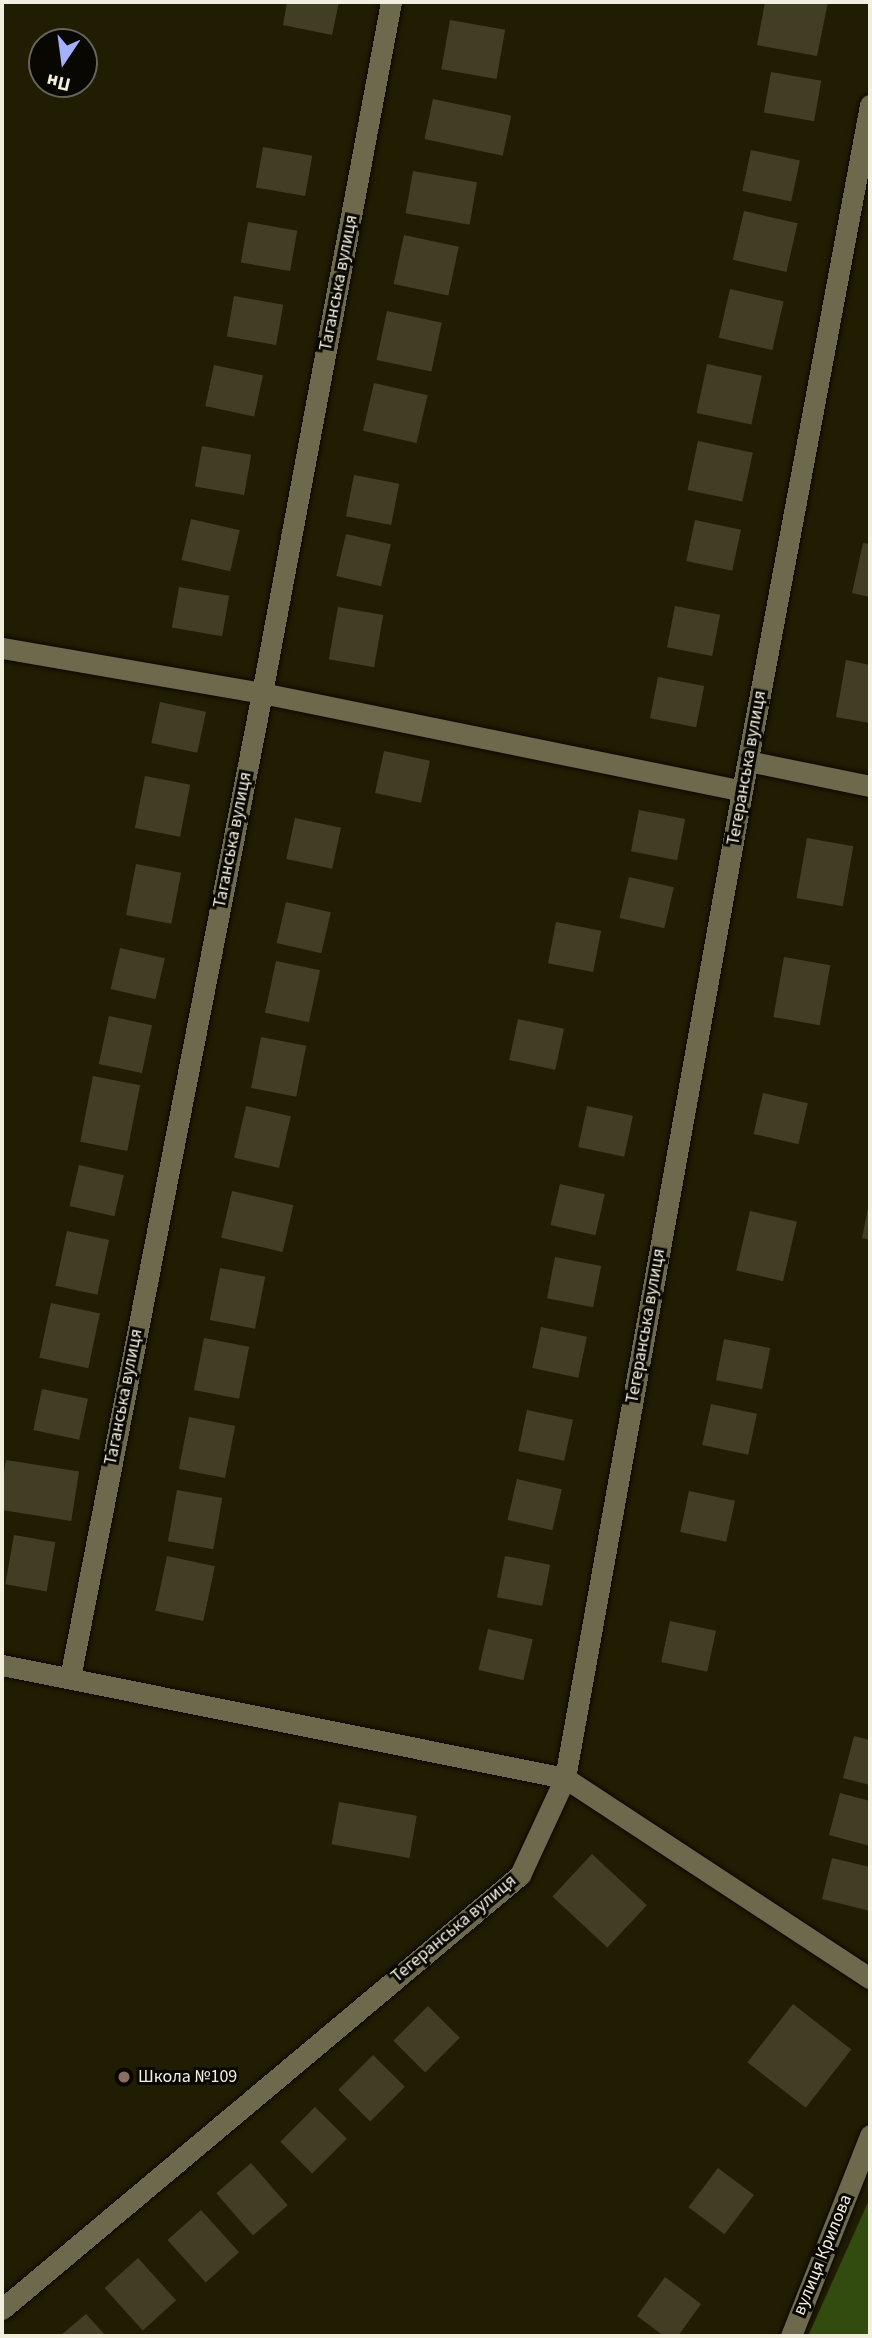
<!DOCTYPE html>
<meta charset="utf-8">
<style>
body{margin:0}
#map{position:relative;width:872px;height:2338px;overflow:hidden;background:#211d03;font-family:"Source Sans 3",sans-serif}
div>[style]{position:absolute}
.green>*{inset:0;background:#324b0e}
.building>*{inset:0;background:#423e23;transform-origin:0 0}
.roads{filter:drop-shadow(0 0 2px #0b0700) drop-shadow(0 0 2px #0b0700)}
.street>*{height:21px;margin:-10.5px;padding:0 10.5px;transform-origin:10.5px;border-radius:10.5px;background:#6d694c}
.dots>*{width:19px;height:19px;translate:-50% -50%;box-sizing:border-box;border:4px solid #090701;border-radius:50%}
span{translate:-50% -50%;white-space:nowrap;text-align:center;line-height:1.15;-webkit-text-stroke:6px #090701;paint-order:stroke}
.street-label{font-size:18px;color:#f2efdf}
.poi-label{font-size:18px;color:#f2efdf}
.left{translate:0 -50%;text-align:left}
.frame{position:absolute;inset:0;border:4px solid #f2efdf;pointer-events:none}
.north{position:absolute;left:28px;top:28px;width:70px;height:70px;box-sizing:border-box;background:#090701;border:2px solid #66645a;border-radius:50%;rotate:193deg;font-size:19px;font-weight:700;line-height:28px;text-align:center;color:#f2efdf}
.north::after{content:'';display:block;margin:auto;width:24px;height:32px;background:#a5b1fc;clip-path:polygon(50% 0,100% 100%,50% 72%,0 100%)}
</style>
<div id="map">
<div class="green">
<div style="clip-path:polygon(870px 2198px,870px 2336px,808px 2336px)"></div>
</div>
<div class="building">
<div style="clip-path:polygon(287px 2px,339px 2px,332px 35px,283px 25px)"></div>
<div style="clip-path:polygon(765px 2px,828px 2px,817px 56px,757px 45px)"></div>
<div style="left:450px;top:20px;width:56px;height:50px;rotate:10deg"></div>
<div style="left:771px;top:72px;width:51px;height:41px;rotate:10deg"></div>
<div style="left:433px;top:99px;width:80px;height:41px;rotate:12deg"></div>
<div style="left:263px;top:147px;width:50px;height:41px;rotate:10deg"></div>
<div style="left:751px;top:150px;width:50px;height:42px;rotate:12deg"></div>
<div style="left:413px;top:171px;width:65px;height:43px;rotate:10deg"></div>
<div style="left:744px;top:211px;width:55px;height:50px;rotate:13deg"></div>
<div style="left:248px;top:222px;width:50px;height:41px;rotate:10deg"></div>
<div style="left:404px;top:235px;width:56px;height:50px;rotate:12deg"></div>
<div style="left:730px;top:289px;width:55px;height:50px;rotate:13deg"></div>
<div style="left:234px;top:296px;width:50px;height:41px;rotate:10deg"></div>
<div style="left:387px;top:311px;width:56px;height:50px;rotate:12deg"></div>
<div style="left:707px;top:364px;width:56px;height:50px;rotate:12deg"></div>
<div style="left:214px;top:365px;width:50px;height:42px;rotate:12deg"></div>
<div style="left:374px;top:383px;width:55px;height:49px;rotate:13deg"></div>
<div style="left:698px;top:441px;width:56px;height:50px;rotate:12deg"></div>
<div style="left:202px;top:446px;width:50px;height:41px;rotate:10deg"></div>
<div style="left:354px;top:475px;width:46px;height:42px;rotate:11deg"></div>
<div style="left:191px;top:519px;width:50px;height:42px;rotate:13deg"></div>
<div style="left:695px;top:520px;width:47px;height:42px;rotate:12deg"></div>
<div style="left:346px;top:534px;width:46px;height:43px;rotate:13deg"></div>
<div style="clip-path:polygon(863px 543px,870px 544px,870px 597px,852px 593px)"></div>
<div style="left:179px;top:587px;width:51px;height:41px;rotate:10deg"></div>
<div style="left:675px;top:606px;width:46px;height:42px;rotate:11deg"></div>
<div style="left:338px;top:607px;width:46px;height:53px;rotate:10deg"></div>
<div style="clip-path:polygon(846px 660px,870px 665px,870px 723px,836px 717px)"></div>
<div style="left:658px;top:677px;width:47px;height:42px;rotate:11deg"></div>
<div style="left:160px;top:702px;width:47px;height:42px;rotate:12deg"></div>
<div style="left:384px;top:751px;width:47px;height:43px;rotate:12deg"></div>
<div style="left:145px;top:776px;width:46px;height:53px;rotate:11deg"></div>
<div style="left:639px;top:810px;width:47px;height:42px;rotate:11deg"></div>
<div style="left:295px;top:818px;width:47px;height:42px;rotate:12deg"></div>
<div style="left:807px;top:838px;width:47px;height:61px;rotate:10deg"></div>
<div style="left:136px;top:864px;width:46px;height:52px;rotate:11deg"></div>
<div style="left:629px;top:877px;width:46px;height:42px;rotate:13deg"></div>
<div style="left:286px;top:902px;width:46px;height:42px;rotate:13deg"></div>
<div style="left:556px;top:922px;width:46px;height:42px;rotate:11deg"></div>
<div style="left:120px;top:948px;width:46px;height:42px;rotate:13deg"></div>
<div style="left:784px;top:957px;width:47px;height:61px;rotate:10deg"></div>
<div style="left:276px;top:961px;width:45px;height:53px;rotate:12deg"></div>
<div style="left:109px;top:1016px;width:44px;height:49px;rotate:12deg"></div>
<div style="left:518px;top:1019px;width:47px;height:42px;rotate:12deg"></div>
<div style="left:261px;top:1037px;width:46px;height:52px;rotate:11deg"></div>
<div style="left:93px;top:1076px;width:48px;height:67px;rotate:11deg"></div>
<div style="left:763px;top:1093px;width:46px;height:42px;rotate:13deg"></div>
<div style="left:246px;top:1106px;width:46px;height:53px;rotate:13deg"></div>
<div style="left:587px;top:1106px;width:47px;height:42px;rotate:12deg"></div>
<div style="left:79px;top:1165px;width:46px;height:42px;rotate:13deg"></div>
<div style="left:560px;top:1184px;width:46px;height:42px;rotate:13deg"></div>
<div style="left:232px;top:1191px;width:63px;height:48px;rotate:13deg"></div>
<div style="clip-path:polygon(869px 1203px,870px 1203px,870px 1240px,862px 1238px)"></div>
<div style="left:750px;top:1211px;width:48px;height:61px;rotate:13deg"></div>
<div style="left:67px;top:1231px;width:43px;height:56px;rotate:12deg"></div>
<div style="left:555px;top:1257px;width:47px;height:42px;rotate:11deg"></div>
<div style="left:220px;top:1268px;width:46px;height:53px;rotate:11deg"></div>
<div style="left:51px;top:1303px;width:50px;height:56px;rotate:12deg"></div>
<div style="left:541px;top:1327px;width:47px;height:42px;rotate:12deg"></div>
<div style="left:204px;top:1338px;width:46px;height:53px;rotate:11deg"></div>
<div style="left:724px;top:1339px;width:47px;height:42px;rotate:11deg"></div>
<div style="left:42px;top:1389px;width:47px;height:42px;rotate:12deg"></div>
<div style="left:711px;top:1404px;width:47px;height:42px;rotate:12deg"></div>
<div style="left:527px;top:1410px;width:47px;height:42px;rotate:12deg"></div>
<div style="left:189px;top:1417px;width:47px;height:53px;rotate:11deg"></div>
<div style="left:6px;top:1460px;width:74px;height:50px;rotate:9deg"></div>
<div style="left:517px;top:1479px;width:46px;height:42px;rotate:13deg"></div>
<div style="left:177px;top:1490px;width:46px;height:52px;rotate:10deg"></div>
<div style="left:689px;top:1491px;width:47px;height:42px;rotate:12deg"></div>
<div style="left:14px;top:1535px;width:42px;height:50px;rotate:10deg"></div>
<div style="left:167px;top:1556px;width:49px;height:56px;rotate:12deg"></div>
<div style="left:505px;top:1556px;width:46px;height:42px;rotate:11deg"></div>
<div style="left:670px;top:1621px;width:47px;height:42px;rotate:12deg"></div>
<div style="left:488px;top:1629px;width:46px;height:42px;rotate:13deg"></div>
<div style="clip-path:polygon(854px 1736px,870px 1740px,870px 1785px,843px 1778px)"></div>
<div style="clip-path:polygon(840px 1793px,870px 1801px,870px 1846px,829px 1835px)"></div>
<div style="left:339px;top:1802px;width:79px;height:43px;rotate:10deg"></div>
<div style="left:592px;top:1854px;width:75px;height:58px;rotate:43deg"></div>
<div style="clip-path:polygon(832px 1858px,870px 1867px,870px 1911px,822px 1899px)"></div>
<div style="left:793px;top:2004px;width:74px;height:74px;rotate:38deg"></div>
<div style="left:428px;top:2006px;width:45px;height:49px;rotate:45deg"></div>
<div style="left:373px;top:2055px;width:45px;height:49px;rotate:45deg"></div>
<div style="left:315px;top:2107px;width:45px;height:49px;rotate:45deg"></div>
<div style="left:251px;top:2163px;width:56px;height:46px;rotate:49deg"></div>
<div style="left:718px;top:2168px;width:45px;height:49px;rotate:37deg"></div>
<div style="left:201px;top:2210px;width:57px;height:45px;rotate:48deg"></div>
<div style="left:138px;top:2258px;width:57px;height:45px;rotate:48deg"></div>
<div style="clip-path:polygon(665px 2277px,701px 2304px,678px 2336px,664px 2336px,637px 2316px)"></div>
<div style="clip-path:polygon(86px 2314px,106px 2336px,60px 2336px)"></div>
</div>
<div class="roads">
<div class="street">
<div style="left:2px;top:648px;width:264px;rotate:9.8deg"></div>
<div style="left:262px;top:693px;width:490px;rotate:11.5deg"></div>
<div style="left:748px;top:761px;width:125px;rotate:11.6deg"></div>
<div style="left:2px;top:1665px;width:574px;rotate:11.35deg"></div>
<div style="left:565px;top:1778px;width:365px;rotate:33.3deg"></div>
<div style="left:70px;top:1678px;width:1004px;rotate:-78.97deg"></div>
<div style="left:262px;top:693px;width:703px;rotate:-79.43deg"></div>
<div style="left:2px;top:2309px;width:676px;rotate:-39.96deg"></div>
<div style="left:520px;top:1875px;width:107px;rotate:-65.1deg"></div>
<div style="left:565px;top:1778px;width:1003px;rotate:-79.83deg"></div>
<div style="left:742px;top:791px;width:698px;rotate:-79.43deg"></div>
<div style="left:791px;top:2336px;width:216px;rotate:-68.5deg"></div>
</div>
</div>
<div class="dots">
<div style="left:124px;top:2077px;background:#8d6e63"></div>
</div>
<div class="street-label">
<span style="left:339px;top:283px;rotate:-79deg">Таганська вулиця</span>
<span style="left:747px;top:768px;rotate:-80deg">Тегеранська вулиця</span>
<span style="left:233px;top:840px;rotate:-79deg">Таганська вулиця</span>
<span style="left:646px;top:1326px;rotate:-80deg">Тегеранська вулиця</span>
<span style="left:124px;top:1397px;rotate:-79deg">Таганська вулиця</span>
<span style="left:454px;top:1929px;rotate:-40deg">Тегеранська вулиця</span>
<span style="left:823px;top:2255px;rotate:-68deg">вулиця Крилова</span>
</div>
<div class="poi-label">
<span class="left" style="left:138px;top:2077px">Школа №109</span>
</div>
<div class="frame"></div>
<div class="north">Пн</div>
</div>
